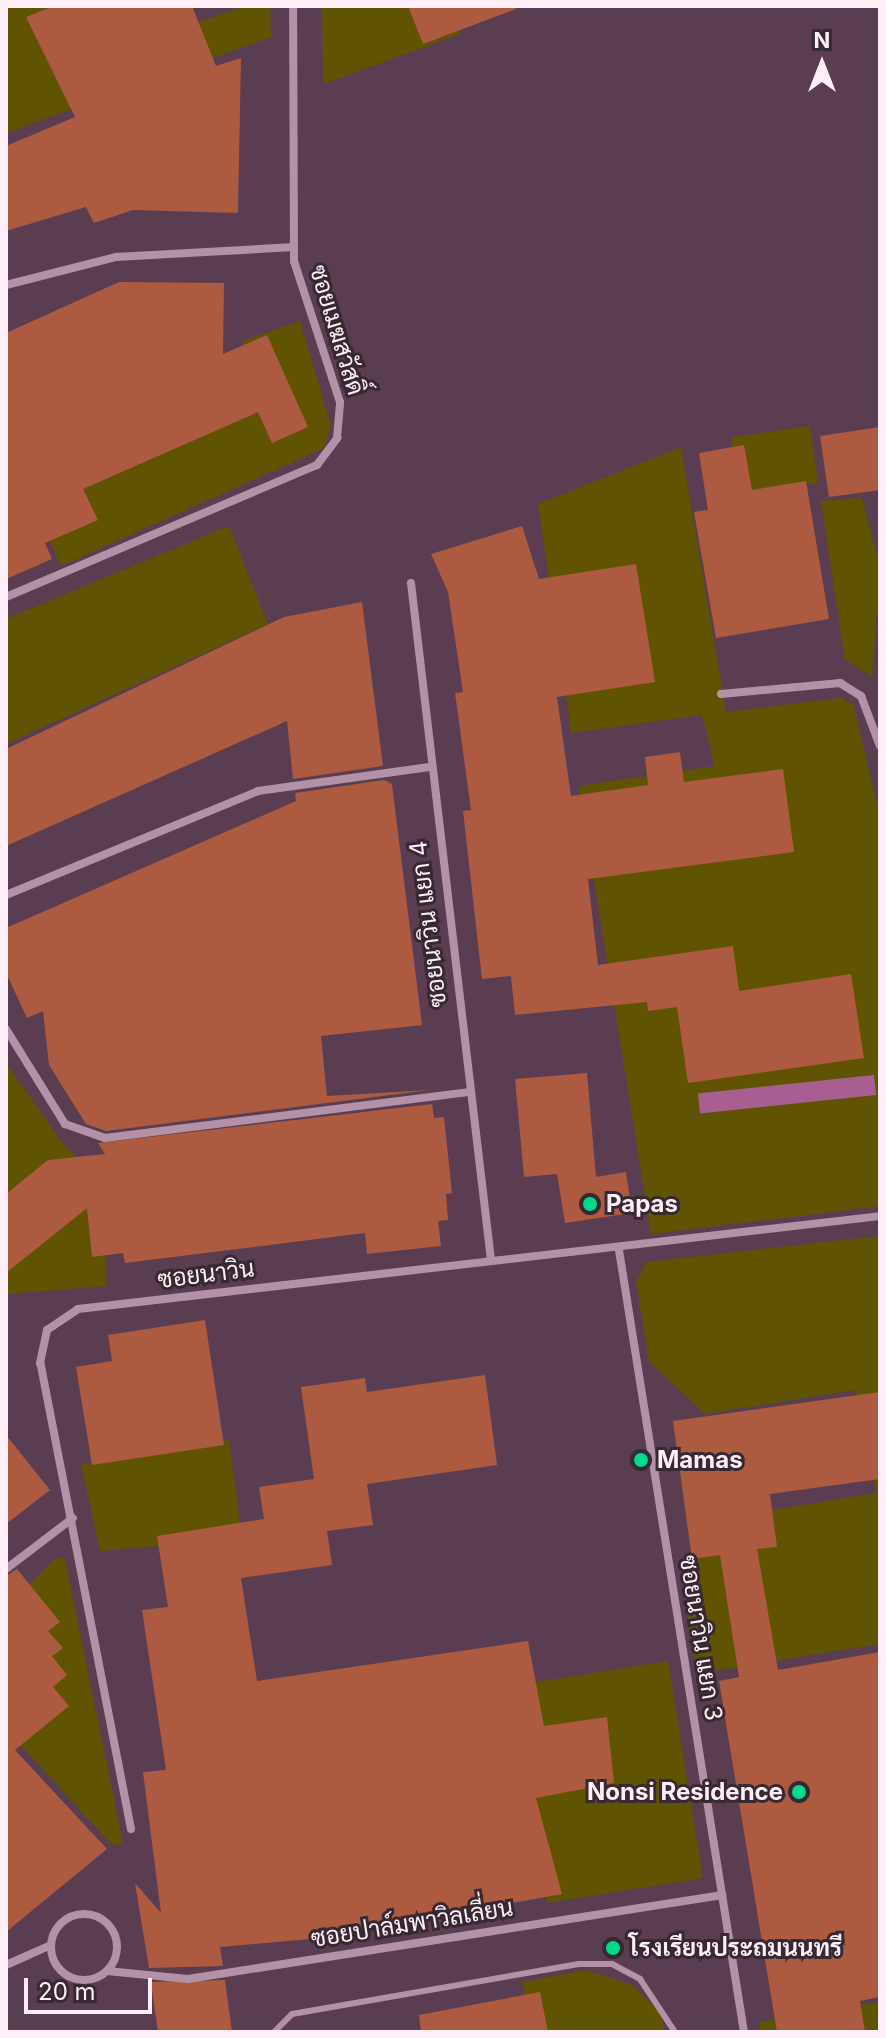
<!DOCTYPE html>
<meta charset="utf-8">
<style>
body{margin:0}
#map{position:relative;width:886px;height:2038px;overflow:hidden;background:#5a3d50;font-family:Inter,Sarabun,sans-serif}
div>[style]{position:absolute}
.green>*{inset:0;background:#605403;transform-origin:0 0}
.water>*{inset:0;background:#a75f92;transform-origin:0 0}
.building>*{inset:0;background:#ac5b40}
.lane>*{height:6px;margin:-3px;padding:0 3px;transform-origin:3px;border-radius:3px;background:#b392a8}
.street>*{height:8px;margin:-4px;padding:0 4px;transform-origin:4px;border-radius:4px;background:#b392a8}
.street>.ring{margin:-4px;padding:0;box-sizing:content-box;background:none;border:8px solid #b392a8;border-radius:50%}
.dots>*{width:22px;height:22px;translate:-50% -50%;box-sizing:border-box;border:4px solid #362932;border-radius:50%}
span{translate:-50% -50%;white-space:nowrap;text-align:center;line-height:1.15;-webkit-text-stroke:6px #362932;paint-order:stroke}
.street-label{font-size:24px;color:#fdeef7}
.poi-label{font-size:24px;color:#fdeef7;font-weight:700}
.left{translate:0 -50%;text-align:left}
.right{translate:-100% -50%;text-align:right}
.frame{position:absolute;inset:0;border:8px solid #fdeef7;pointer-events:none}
.north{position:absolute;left:782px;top:24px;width:80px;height:80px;-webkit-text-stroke:6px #362932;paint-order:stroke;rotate:0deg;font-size:22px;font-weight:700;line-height:32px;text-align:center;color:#fdeef7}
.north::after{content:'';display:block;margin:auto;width:28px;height:36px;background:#fdeef7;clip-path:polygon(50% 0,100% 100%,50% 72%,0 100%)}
.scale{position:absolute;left:24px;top:1978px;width:128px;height:36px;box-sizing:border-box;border:4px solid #fdeef7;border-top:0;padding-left:10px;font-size:24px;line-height:28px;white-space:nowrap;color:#fdeef7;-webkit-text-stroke:6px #362932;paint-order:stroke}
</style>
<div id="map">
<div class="green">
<div style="clip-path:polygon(6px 6px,46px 6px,69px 68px,245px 6px,270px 6px,271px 37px,6px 133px)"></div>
<div style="clip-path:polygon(322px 6px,452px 6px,460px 34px,323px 84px)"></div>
<div style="clip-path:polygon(300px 321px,331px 426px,324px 448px,61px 566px,8px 444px,263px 402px,242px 341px)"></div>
<div style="left:810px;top:426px;width:57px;height:80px;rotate:82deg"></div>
<div style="clip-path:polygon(681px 447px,726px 712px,841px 698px,853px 704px,880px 817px,880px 1206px,651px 1234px,579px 786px,715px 766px,702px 715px,571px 733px,566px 696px,640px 679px,550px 586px,538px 504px)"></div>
<div style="clip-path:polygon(862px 498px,880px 568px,872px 677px,845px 660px,821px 501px)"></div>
<div style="clip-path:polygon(229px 526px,268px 624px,6px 744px,6px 619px)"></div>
<div style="clip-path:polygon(6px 1063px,63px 1144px,99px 1178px,107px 1286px,6px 1294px)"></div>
<div style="clip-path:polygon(880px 1236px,880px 1644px,697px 1673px,680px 1566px,766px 1511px,876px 1493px,855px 1390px,705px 1414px,649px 1361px,636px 1282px,646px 1262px)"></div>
<div style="clip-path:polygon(229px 1440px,242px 1538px,100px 1551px,81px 1464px)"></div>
<div style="clip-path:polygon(56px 1558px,65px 1559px,123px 1844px,112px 1845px,19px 1743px,6px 1607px)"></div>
<div style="clip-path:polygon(668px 1661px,703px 1878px,547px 1903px,532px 1835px,524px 1684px)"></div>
<div style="clip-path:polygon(586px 1970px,632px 1985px,661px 2014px,665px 2032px,532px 2032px,522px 1982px)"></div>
<div style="clip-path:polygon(880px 2002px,880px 2032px,761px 2032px,759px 2022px)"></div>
</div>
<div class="water">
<div style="left:874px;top:1075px;width:20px;height:177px;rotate:84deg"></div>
</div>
<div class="building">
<div style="clip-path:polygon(54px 6px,192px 6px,216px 66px,241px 58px,238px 213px,133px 210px,94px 223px,86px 207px,6px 231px,6px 146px,75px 117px,26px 17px)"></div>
<div style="clip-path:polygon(408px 6px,515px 6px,516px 9px,423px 44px)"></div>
<div style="clip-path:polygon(119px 282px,224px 283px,223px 354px,267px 335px,308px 427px,272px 443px,258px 412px,83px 489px,98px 520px,45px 543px,52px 559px,6px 579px,6px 333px)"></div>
<div style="clip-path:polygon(880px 427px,880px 490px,829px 497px,820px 436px)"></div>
<div style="clip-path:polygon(744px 445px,752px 490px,806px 481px,829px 619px,716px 638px,694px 512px,708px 510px,699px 453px)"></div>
<div style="clip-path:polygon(522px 526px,539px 579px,636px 564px,655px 682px,557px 697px,571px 796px,648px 785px,645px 757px,680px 752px,684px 782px,783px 769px,794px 852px,588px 879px,598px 965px,733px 946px,739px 991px,851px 974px,864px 1058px,688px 1083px,677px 1007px,648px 1011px,647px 1002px,515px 1015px,511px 976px,482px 979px,463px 811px,471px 810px,455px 693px,463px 692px,448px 592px,431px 554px)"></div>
<div style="clip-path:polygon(362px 602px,383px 766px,293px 779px,287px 721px,6px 846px,6px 749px,284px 617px)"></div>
<div style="clip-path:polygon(384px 780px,392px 784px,422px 1025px,321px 1036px,327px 1096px,430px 1090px,106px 1131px,86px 1124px,49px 1065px,43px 1011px,27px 1018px,6px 973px,6px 928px,296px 801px,295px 793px)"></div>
<div style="clip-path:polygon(587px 1073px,596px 1177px,626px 1172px,632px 1213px,565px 1223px,557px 1174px,524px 1177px,515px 1079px)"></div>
<div style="clip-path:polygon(432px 1104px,434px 1118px,444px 1117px,452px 1193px,446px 1194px,448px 1220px,438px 1221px,441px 1246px,367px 1254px,365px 1233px,125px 1263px,123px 1253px,92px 1257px,87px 1208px,6px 1273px,6px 1194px,48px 1160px,105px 1154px,98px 1143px)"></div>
<div style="clip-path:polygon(205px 1320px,224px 1445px,92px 1465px,76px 1367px,112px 1361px,108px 1335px)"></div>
<div style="clip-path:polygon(485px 1375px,497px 1465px,367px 1484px,373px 1525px,327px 1531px,332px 1565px,241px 1578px,257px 1681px,528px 1641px,544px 1726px,607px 1717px,614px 1783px,536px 1798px,562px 1894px,310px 1939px,220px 1947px,223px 1966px,149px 1968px,135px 1883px,161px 1913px,143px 1772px,166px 1770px,142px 1610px,168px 1607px,157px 1536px,264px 1519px,259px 1487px,314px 1479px,301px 1387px,365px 1378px,367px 1392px)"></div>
<div style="clip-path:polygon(880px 1392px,880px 1479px,770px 1494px,777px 1547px,757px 1549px,778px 1670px,880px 1652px,880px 1997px,860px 2001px,865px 2032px,777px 2032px,719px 1681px,739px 1677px,720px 1555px,692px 1559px,673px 1421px)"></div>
<div style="clip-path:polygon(6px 1435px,50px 1490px,6px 1524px)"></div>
<div style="clip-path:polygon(17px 1569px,60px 1622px,48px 1631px,63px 1648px,52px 1656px,67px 1675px,53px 1687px,69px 1706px,15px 1750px,107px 1849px,6px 1932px,6px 1576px)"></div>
<div style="clip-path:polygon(225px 1980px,232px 2032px,158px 2032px,151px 1982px)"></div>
<div style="clip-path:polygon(540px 1992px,548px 2032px,421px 2032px,419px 2015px)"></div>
</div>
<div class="lane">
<div style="left:274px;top:2032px;width:25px;rotate:-45deg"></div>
<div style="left:292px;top:2014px;width:291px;rotate:-9.9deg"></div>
<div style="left:579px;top:1964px;width:33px"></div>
<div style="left:612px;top:1964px;width:32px;rotate:28deg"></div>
<div style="left:640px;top:1979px;width:64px;rotate:56.6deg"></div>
</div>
<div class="street">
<div style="left:6px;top:285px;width:114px;rotate:-14.3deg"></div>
<div style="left:116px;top:257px;width:178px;rotate:-3.2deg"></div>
<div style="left:411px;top:583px;width:682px;rotate:83.26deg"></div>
<div style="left:6px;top:597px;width:338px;rotate:-23deg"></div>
<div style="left:317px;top:465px;width:34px;rotate:-53deg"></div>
<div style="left:337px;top:438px;width:36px;rotate:-85deg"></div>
<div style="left:340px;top:402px;width:148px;rotate:-108.1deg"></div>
<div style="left:294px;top:261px;width:255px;rotate:-90.2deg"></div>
<div style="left:721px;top:694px;width:120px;rotate:-5.3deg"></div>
<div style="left:840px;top:683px;width:25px;rotate:32deg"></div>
<div style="left:861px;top:696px;width:53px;rotate:69.2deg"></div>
<div style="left:6px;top:895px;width:273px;rotate:-22.4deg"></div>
<div style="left:258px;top:791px;width:173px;rotate:-8deg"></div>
<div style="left:6px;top:1029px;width:112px;rotate:58.2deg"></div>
<div style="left:65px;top:1124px;width:42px;rotate:19.3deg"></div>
<div style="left:105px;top:1138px;width:366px;rotate:-7.2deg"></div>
<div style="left:619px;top:1250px;width:792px;rotate:80.92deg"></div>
<div style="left:6px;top:1569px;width:84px;rotate:-37.3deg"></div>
<div style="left:131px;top:1829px;width:475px;rotate:-101deg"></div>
<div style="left:40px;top:1363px;width:34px;rotate:-78deg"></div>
<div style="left:47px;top:1330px;width:37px;rotate:-34deg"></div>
<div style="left:78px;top:1309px;width:807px;rotate:-6.61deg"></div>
<div class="ring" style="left:51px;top:1914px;width:58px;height:58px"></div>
<div style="left:6px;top:1965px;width:49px;rotate:-24deg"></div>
<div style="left:107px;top:1971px;width:81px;rotate:5.6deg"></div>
<div style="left:188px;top:1979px;width:541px;rotate:-8.94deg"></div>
</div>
<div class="dots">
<div style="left:590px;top:1204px;background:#01d98b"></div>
<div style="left:641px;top:1460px;background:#01d98b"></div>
<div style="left:799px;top:1792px;background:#01d98b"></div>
<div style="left:613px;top:1948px;background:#01d98b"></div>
</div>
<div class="street-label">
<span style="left:337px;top:330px;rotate:73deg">ซอยเมฆสวัสดิ์</span>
<span style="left:428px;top:924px;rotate:-97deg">ซอยนาวิน แยก 4</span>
<span style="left:206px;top:1274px;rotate:-7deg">ซอยนาวิน</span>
<span style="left:701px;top:1638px;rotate:81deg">ซอยนาวิน แยก 3</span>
<span style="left:412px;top:1923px;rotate:-9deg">ซอยปาล์มพาวิลเลี่ยน</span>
</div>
<div class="poi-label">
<span class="left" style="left:606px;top:1204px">Papas</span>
<span class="left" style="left:657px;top:1460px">Mamas</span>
<span class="right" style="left:783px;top:1792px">Nonsi Residence</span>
<span class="left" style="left:629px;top:1948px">โรงเรียนประถมนนทรี</span>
</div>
<div class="frame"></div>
<div class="north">N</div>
<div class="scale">20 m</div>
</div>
